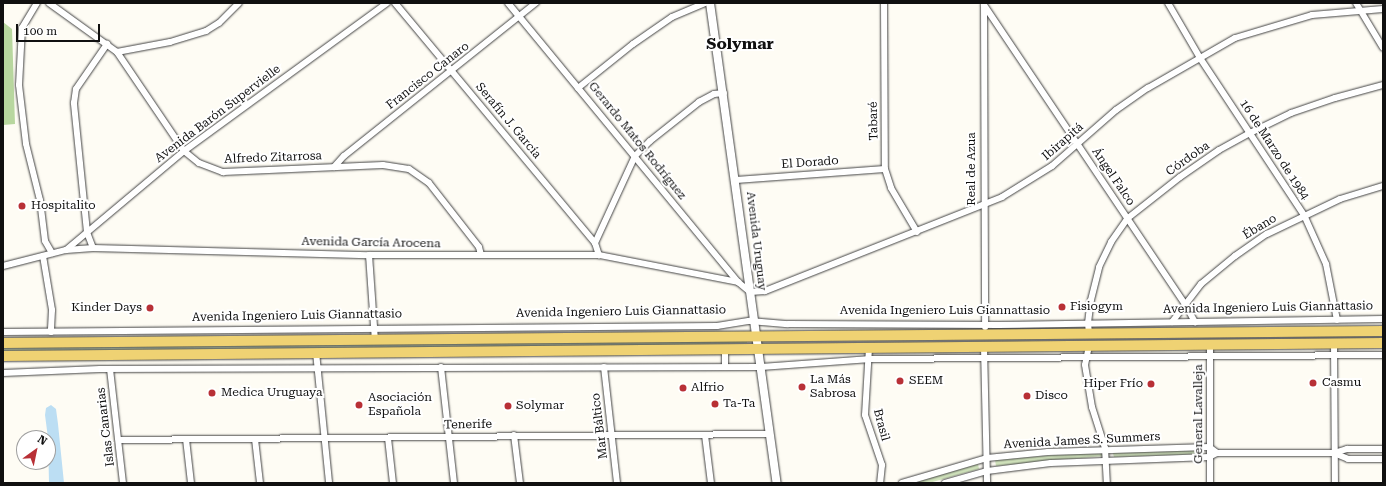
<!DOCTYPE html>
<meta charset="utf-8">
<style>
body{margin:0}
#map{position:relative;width:1386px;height:486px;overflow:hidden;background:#fefcf4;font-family:"Roboto Serif",serif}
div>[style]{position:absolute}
.green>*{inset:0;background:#d4e7bf}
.forest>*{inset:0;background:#b8d79f}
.water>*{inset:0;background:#bcdef3}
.roads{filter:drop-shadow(0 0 1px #434343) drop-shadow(0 0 1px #434343)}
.minor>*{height:6px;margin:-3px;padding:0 3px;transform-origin:3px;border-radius:3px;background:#fff}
.tertiary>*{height:8px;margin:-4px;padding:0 4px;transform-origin:4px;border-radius:4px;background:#fff}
.primary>*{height:10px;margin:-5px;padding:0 5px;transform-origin:5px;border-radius:5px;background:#efd273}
.dots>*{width:11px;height:11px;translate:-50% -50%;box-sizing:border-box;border:2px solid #fff;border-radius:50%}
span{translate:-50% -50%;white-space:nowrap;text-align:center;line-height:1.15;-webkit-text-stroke:4px #fff;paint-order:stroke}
.street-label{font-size:12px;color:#101010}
.poi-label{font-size:12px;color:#101010}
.left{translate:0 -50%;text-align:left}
.right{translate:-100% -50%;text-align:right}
.district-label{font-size:16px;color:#101010;font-weight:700}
.frame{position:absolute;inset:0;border:4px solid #101010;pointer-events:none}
.north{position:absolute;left:16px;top:430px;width:40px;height:40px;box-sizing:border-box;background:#fff;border:1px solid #9f9f9f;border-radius:50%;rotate:33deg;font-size:11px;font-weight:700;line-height:16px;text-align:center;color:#101010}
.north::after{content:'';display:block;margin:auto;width:14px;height:18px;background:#b83036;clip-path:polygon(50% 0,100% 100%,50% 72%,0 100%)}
.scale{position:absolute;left:16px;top:24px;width:84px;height:18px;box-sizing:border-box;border:2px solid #101010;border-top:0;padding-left:5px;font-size:12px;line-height:14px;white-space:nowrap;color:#101010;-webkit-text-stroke:3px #fff;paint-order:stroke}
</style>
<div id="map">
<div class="green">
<div style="clip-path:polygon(747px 340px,747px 343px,657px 345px,3px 351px,3px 348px,27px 346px)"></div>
<div style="clip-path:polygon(1203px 449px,1204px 454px,1114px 457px,1112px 450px)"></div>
<div style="clip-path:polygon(1102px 451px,1103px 456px,996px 466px,995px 460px)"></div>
<div style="clip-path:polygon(978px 464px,979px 469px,929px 483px,913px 483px)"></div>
</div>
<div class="forest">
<div style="clip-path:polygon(3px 22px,12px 29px,15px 124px,3px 125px)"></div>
</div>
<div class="water">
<div style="clip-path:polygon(51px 405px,56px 409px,58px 424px,64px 483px,49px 483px,48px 438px,45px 415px,46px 408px)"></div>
</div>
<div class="roads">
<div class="minor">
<div style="left:37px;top:3px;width:29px;rotate:121deg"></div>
<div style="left:22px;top:28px;width:57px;rotate:93deg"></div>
<div style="left:19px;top:85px;width:59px;rotate:83.2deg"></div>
<div style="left:26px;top:144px;width:58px;rotate:76deg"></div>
<div style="left:40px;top:200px;width:41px;rotate:83deg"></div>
<div style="left:45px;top:241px;width:14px;rotate:60deg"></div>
<div style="left:49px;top:3px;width:84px;rotate:35.8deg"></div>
<div style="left:117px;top:52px;width:120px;rotate:55.9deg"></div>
<div style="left:184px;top:151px;width:19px;rotate:39deg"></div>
<div style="left:199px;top:163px;width:26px;rotate:21deg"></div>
<div style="left:223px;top:172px;width:160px;rotate:-2.5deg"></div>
<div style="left:383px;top:165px;width:26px;rotate:9deg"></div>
<div style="left:409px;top:169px;width:24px;rotate:35deg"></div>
<div style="left:429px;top:183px;width:81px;rotate:52deg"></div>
<div style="left:479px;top:247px;width:8px;rotate:76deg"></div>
<div style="left:395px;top:3px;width:312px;rotate:50.2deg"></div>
<div style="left:595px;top:243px;width:13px;rotate:72deg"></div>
<div style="left:508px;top:3px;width:362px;rotate:50.5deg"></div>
<div style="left:738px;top:282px;width:16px;rotate:40deg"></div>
<div style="left:750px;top:292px;width:15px;rotate:-4deg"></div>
<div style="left:765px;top:291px;width:255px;rotate:-21.6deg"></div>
<div style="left:1002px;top:197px;width:59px;rotate:-31.8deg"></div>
<div style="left:1052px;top:166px;width:85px;rotate:-41.2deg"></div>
<div style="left:1116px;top:110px;width:39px;rotate:-35deg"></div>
<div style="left:1148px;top:88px;width:100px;rotate:-29.9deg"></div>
<div style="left:1235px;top:38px;width:80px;rotate:-16.6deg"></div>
<div style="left:1312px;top:15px;width:71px;rotate:-4.8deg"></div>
<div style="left:884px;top:3px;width:166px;rotate:89.7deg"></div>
<div style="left:885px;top:169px;width:20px;rotate:72deg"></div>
<div style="left:891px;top:188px;width:51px;rotate:59.4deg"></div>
<div style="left:1168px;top:3px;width:64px;rotate:59.8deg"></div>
<div style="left:1200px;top:58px;width:188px;rotate:56.5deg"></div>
<div style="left:1304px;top:215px;width:54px;rotate:65.8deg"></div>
<div style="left:1326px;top:264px;width:57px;rotate:78.9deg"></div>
<div style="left:1356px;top:3px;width:52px;rotate:59deg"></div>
<div style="left:984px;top:5px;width:360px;rotate:56.1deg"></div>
<div style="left:1185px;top:304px;width:21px;rotate:61deg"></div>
<div style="left:984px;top:5px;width:322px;rotate:89.8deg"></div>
<div style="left:117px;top:52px;width:54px;rotate:-10.7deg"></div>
<div style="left:170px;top:42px;width:38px;rotate:-17deg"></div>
<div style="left:206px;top:31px;width:15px;rotate:-32deg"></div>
<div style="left:219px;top:23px;width:28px;rotate:-45deg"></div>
<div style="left:578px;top:88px;width:70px;rotate:-38.7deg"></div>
<div style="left:633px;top:44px;width:47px;rotate:-34.7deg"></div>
<div style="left:672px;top:17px;width:36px;rotate:-23deg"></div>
<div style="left:334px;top:167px;width:15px;rotate:-48deg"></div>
<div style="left:344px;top:156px;width:246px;rotate:-38.6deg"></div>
<div style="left:736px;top:180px;width:149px;rotate:-4.2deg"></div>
<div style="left:595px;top:243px;width:96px;rotate:-65.3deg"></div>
<div style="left:635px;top:156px;width:21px;rotate:-45deg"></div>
<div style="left:650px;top:141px;width:63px;rotate:-38.5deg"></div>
<div style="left:699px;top:102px;width:17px;rotate:-28deg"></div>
<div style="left:714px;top:94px;width:10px;rotate:-6deg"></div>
<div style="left:93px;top:248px;width:17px;rotate:-111deg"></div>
<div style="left:87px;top:232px;width:130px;rotate:-95.8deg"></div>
<div style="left:74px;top:103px;width:14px;rotate:-82deg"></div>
<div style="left:76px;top:89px;width:55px;rotate:-55.4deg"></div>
<div style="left:66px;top:250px;width:154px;rotate:-40deg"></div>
<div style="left:184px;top:151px;width:251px;rotate:-36.1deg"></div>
<div style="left:369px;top:255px;width:85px;rotate:86deg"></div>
<div style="left:43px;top:256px;width:55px;rotate:80.5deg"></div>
<div style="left:52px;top:310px;width:22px;rotate:93deg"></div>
<div style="left:3px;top:266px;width:65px;rotate:-14.3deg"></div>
<div style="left:66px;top:250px;width:27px;rotate:-4deg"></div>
<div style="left:93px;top:248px;width:276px;rotate:1.5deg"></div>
<div style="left:369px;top:255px;width:230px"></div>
<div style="left:599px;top:255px;width:142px;rotate:11deg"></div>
<div style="left:1172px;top:322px;width:48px;rotate:-52.7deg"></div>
<div style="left:1201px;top:284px;width:44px;rotate:-39.5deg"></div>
<div style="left:1235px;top:256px;width:39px;rotate:-35deg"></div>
<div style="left:1267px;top:234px;width:81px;rotate:-25.6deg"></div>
<div style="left:1340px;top:199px;width:45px;rotate:-16.8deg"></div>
<div style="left:3px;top:332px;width:714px;rotate:-0.48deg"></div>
<div style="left:717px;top:326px;width:33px;rotate:-9deg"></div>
<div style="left:750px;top:321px;width:38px;rotate:5deg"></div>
<div style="left:788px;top:324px;width:211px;rotate:0.3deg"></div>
<div style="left:999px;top:325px;width:384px;rotate:-0.9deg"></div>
<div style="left:1089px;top:333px;width:10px;rotate:-96deg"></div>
<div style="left:1088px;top:323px;width:23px;rotate:-83deg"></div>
<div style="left:1091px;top:300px;width:34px;rotate:-76deg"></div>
<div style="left:1099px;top:267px;width:28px;rotate:-64deg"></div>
<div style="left:1111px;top:242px;width:29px;rotate:-55deg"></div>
<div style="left:1128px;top:218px;width:66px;rotate:-38.3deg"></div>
<div style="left:1180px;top:177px;width:47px;rotate:-34.7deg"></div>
<div style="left:1219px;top:150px;width:35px;rotate:-29deg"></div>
<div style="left:1250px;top:133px;width:46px;rotate:-26deg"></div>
<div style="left:1291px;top:113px;width:46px;rotate:-18.8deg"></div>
<div style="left:1335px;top:98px;width:50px;rotate:-15.2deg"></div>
<div style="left:1334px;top:343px;width:140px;rotate:89.6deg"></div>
<div style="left:1210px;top:344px;width:139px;rotate:90deg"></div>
<div style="left:1089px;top:346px;width:19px;rotate:102deg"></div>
<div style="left:1085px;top:365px;width:43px;rotate:80.5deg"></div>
<div style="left:1092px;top:407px;width:43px;rotate:72.4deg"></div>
<div style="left:1105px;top:448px;width:35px;rotate:87deg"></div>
<div style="left:984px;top:347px;width:136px;rotate:88.7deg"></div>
<div style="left:869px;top:348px;width:67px;rotate:93.4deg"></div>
<div style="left:865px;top:415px;width:53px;rotate:71.2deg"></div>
<div style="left:882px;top:465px;width:18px;rotate:96deg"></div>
<div style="left:316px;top:352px;width:132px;rotate:84.3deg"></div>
<div style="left:725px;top:366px;width:18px;rotate:-90deg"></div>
<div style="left:441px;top:367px;width:117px;rotate:83.6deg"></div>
<div style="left:604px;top:367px;width:117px;rotate:83.6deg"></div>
<div style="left:110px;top:369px;width:115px;rotate:83.5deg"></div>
<div style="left:3px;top:373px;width:97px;rotate:-2.4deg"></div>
<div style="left:100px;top:369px;width:661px;rotate:-0.17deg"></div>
<div style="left:761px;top:367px;width:110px;rotate:-4.2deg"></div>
<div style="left:871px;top:359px;width:512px;rotate:-0.45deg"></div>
<div style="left:514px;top:435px;width:48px;rotate:82.9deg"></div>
<div style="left:705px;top:435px;width:48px;rotate:82.9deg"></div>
<div style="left:388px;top:438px;width:45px;rotate:83.7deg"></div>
<div style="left:186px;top:439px;width:44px;rotate:83.5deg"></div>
<div style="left:255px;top:439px;width:44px;rotate:83.5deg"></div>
<div style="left:119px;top:440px;width:651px;rotate:-0.53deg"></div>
<div style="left:1334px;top:453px;width:15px;rotate:23deg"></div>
<div style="left:1348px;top:459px;width:35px"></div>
<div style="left:902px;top:483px;width:89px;rotate:-16.4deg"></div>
<div style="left:987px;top:458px;width:61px;rotate:-5.6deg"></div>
<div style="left:1048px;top:452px;width:161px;rotate:-1.8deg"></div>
<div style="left:1209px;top:447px;width:10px;rotate:37deg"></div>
<div style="left:945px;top:483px;width:44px;rotate:-15.9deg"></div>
<div style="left:987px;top:471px;width:64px;rotate:-7.1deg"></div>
<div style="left:1051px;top:463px;width:158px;rotate:-2.2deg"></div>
<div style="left:1209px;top:457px;width:9px;rotate:-27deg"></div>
<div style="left:1217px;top:453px;width:117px"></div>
<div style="left:1334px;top:453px;width:14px;rotate:-17deg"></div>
<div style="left:1347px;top:449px;width:36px"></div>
</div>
<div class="tertiary">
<div style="left:710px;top:3px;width:485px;rotate:82.1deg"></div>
</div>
<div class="primary">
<div style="left:3px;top:343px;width:1380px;rotate:-0.5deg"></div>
<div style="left:3px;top:356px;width:1380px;rotate:-0.54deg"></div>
</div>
</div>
<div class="dots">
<div style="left:22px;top:206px;background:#b83036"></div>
<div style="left:1062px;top:307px;background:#b83036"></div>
<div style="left:150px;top:308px;background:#b83036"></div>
<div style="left:900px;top:381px;background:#b83036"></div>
<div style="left:1313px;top:383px;background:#b83036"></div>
<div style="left:1151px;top:384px;background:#b83036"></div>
<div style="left:802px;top:387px;background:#b83036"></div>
<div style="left:683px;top:388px;background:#b83036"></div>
<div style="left:212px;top:393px;background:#b83036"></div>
<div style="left:1027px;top:396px;background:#b83036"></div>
<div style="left:715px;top:404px;background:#b83036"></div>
<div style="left:359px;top:405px;background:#b83036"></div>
<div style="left:508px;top:406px;background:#b83036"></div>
</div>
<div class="street-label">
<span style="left:428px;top:76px;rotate:-38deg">Francisco Canaro</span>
<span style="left:218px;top:114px;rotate:-37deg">Avenida Barón Supervielle</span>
<span style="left:508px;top:121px;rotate:50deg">Serafín J. García</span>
<span style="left:874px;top:121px;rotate:-91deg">Tabaré</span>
<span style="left:637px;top:141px;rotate:51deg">Gerardo Matos Rodríguez</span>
<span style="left:1063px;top:142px;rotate:-41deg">Ibirapitá</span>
<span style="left:1274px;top:150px;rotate:57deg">16 de Marzo de 1984</span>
<span style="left:273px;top:158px;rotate:-2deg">Alfredo Zitarrosa</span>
<span style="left:1188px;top:159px;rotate:-35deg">Córdoba</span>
<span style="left:810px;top:163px;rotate:-4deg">El Dorado</span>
<span style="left:972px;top:169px;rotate:-90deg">Real de Azua</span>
<span style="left:1113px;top:177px;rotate:56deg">Ángel Falco</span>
<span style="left:1260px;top:227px;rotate:-31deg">Ébano</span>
<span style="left:756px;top:241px;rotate:83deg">Avenida Uruguay</span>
<span style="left:371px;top:243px;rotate:1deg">Avenida García Arocena</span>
<span style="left:1268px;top:308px;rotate:-1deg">Avenida Ingeniero Luis Giannattasio</span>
<span style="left:945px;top:311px">Avenida Ingeniero Luis Giannattasio</span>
<span style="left:621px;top:312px;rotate:-1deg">Avenida Ingeniero Luis Giannattasio</span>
<span style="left:297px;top:316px;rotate:-1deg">Avenida Ingeniero Luis Giannattasio</span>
<span style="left:1199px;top:414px;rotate:-90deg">General Lavalleja</span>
<span style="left:468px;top:425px;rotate:-1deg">Tenerife</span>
<span style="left:881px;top:425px;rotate:75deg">Brasil</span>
<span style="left:600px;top:426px;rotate:-97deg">Mar Báltico</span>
<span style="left:106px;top:427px;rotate:-97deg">Islas Canarias</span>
<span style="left:1082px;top:441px;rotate:-3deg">Avenida James S. Summers</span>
</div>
<div class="poi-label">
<span class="left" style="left:31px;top:206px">Hospitalito</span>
<span class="left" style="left:1070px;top:307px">Fisiogym</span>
<span class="right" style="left:142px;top:308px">Kinder Days</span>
<span class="left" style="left:810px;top:387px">La Más<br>Sabrosa</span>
<span class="left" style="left:909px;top:381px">SEEM</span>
<span class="left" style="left:1322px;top:383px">Casmu</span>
<span class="right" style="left:1143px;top:384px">Hiper Frío</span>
<span class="left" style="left:691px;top:388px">Alfrio</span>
<span class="left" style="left:221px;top:393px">Medica Uruguaya</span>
<span class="left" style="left:1035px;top:396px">Disco</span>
<span class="left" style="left:368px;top:405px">Asociación<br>Española</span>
<span class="left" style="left:723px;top:404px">Ta-Ta</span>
<span class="left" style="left:516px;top:406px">Solymar</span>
</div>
<div class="district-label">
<span style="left:740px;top:44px">Solymar</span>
</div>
<div class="frame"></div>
<div class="north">N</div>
<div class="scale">100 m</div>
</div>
